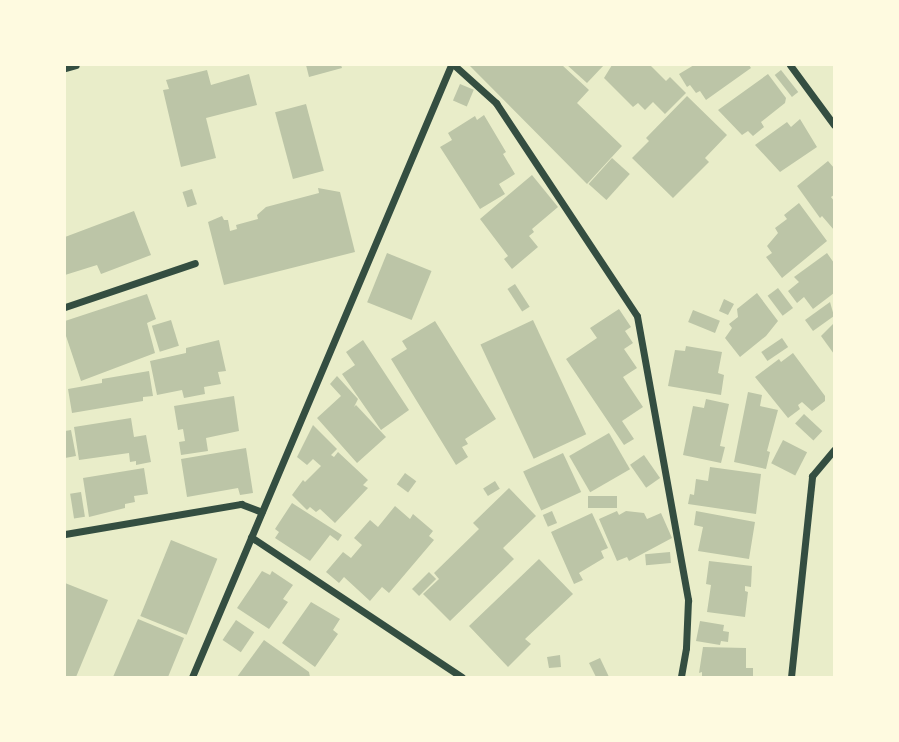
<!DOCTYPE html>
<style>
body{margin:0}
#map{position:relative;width:899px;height:742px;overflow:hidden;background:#e9edc9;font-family:Karla,sans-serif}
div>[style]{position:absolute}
.building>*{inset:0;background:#bcc5a7;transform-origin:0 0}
.minor>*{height:7px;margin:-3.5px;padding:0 3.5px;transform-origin:3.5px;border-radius:3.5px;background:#344e41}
span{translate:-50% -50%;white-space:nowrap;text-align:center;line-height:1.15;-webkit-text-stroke:5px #fefae0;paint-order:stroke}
.frame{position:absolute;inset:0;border:66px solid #fefae0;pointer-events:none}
</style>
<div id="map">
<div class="building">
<div style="clip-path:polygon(306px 65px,341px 65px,342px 68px,309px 77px)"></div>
<div style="clip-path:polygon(469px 65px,562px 65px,589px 90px,577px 103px,622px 146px,587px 184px)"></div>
<div style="clip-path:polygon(567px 65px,604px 65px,587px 83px)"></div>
<div style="clip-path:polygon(612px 65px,650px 65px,666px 81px,670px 77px,686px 93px,665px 114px,653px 102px,645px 110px,638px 103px,633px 107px,604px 78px)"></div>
<div style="clip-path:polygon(694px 65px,749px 65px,751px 68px,706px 100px,700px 91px,696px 93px,690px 85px,687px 87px,679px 74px)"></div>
<div style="clip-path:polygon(207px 70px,211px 85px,249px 74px,257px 105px,206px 118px,216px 158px,181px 167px,163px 90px,169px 89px,166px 80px)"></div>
<div style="left:781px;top:70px;width:28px;height:8px;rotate:52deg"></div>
<div style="clip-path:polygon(768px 74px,786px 98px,785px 103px,761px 122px,764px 127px,753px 136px,748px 131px,742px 135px,718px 110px)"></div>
<div style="left:460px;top:84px;width:15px;height:18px;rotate:23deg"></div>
<div style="clip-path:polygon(687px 96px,727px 135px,705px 158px,709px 162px,673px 198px,632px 158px,649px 141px,646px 138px)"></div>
<div style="left:306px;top:104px;width:69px;height:32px;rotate:75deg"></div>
<div style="clip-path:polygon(484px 115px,506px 152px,503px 154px,515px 174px,499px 184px,505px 194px,480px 209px,440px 147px,452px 140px,448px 133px,475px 116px,477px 120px)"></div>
<div style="clip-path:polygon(800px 119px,817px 147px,780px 172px,755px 145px,787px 122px,791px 127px)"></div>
<div style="left:612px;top:158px;width:24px;height:35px;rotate:42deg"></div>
<div style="clip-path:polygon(828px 161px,834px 168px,834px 195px,831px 197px,834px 201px,834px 230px,822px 216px,820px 218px,797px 186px)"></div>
<div style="clip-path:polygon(532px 175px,558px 207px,532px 229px,534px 232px,529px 236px,538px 247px,512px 269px,504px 259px,508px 256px,480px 219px)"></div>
<div style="clip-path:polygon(318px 188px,340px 192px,355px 252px,224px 285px,208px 222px,222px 216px,224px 220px,228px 220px,230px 231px,237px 229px,236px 225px,258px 219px,257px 215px,266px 207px,319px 193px)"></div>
<div style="left:192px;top:189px;width:16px;height:10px;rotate:72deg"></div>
<div style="clip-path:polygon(799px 203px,827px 241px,782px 278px,766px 257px,772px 253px,767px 246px,778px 233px,775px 228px,787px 219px,784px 215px)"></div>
<div style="clip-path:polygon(134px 211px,151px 255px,101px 274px,97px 265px,65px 275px,65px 237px)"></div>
<div style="left:387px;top:253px;width:48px;height:53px;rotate:22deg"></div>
<div style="clip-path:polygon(827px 253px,834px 263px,834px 293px,813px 309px,804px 297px,797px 303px,788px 291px,799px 282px,794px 277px)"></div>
<div style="left:515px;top:284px;width:27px;height:9px;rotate:57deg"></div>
<div style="left:778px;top:288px;width:25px;height:13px;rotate:53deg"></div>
<div style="clip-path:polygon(757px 293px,778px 321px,766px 336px,740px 357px,725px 338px,732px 328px,729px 324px,738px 317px,737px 309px)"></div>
<div style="clip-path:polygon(147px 294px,156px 319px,147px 323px,155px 353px,81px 381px,65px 333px,65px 321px)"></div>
<div style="clip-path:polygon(724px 299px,734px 304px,728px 315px,719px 311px)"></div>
<div style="clip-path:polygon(830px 302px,834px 316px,813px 331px,805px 320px)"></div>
<div style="clip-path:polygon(619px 309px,631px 327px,625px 331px,633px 343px,624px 349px,637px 368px,623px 377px,643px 407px,622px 421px,634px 439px,624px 445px,566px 359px,597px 338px,590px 328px)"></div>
<div style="left:693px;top:310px;width:29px;height:13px;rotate:22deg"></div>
<div style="left:171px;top:320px;width:27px;height:20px;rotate:73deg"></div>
<div style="left:533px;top:320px;width:126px;height:58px;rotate:65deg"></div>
<div style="clip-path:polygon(435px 321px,496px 419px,465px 439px,468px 444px,462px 447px,468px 457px,456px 465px,391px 359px,407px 349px,402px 341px)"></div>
<div style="clip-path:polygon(834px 323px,834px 354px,821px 336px)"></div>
<div style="left:782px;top:338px;width:11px;height:25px;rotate:56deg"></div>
<div style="clip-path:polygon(219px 340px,226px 371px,218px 372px,221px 384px,204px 387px,205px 394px,184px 398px,182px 390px,157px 395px,150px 361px,186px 353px,186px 348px)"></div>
<div style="clip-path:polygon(363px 340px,409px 410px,381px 430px,342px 374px,355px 365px,346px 352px)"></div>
<div style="clip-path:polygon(686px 346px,722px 352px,718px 373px,724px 375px,721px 395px,668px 386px,675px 350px,685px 351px)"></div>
<div style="clip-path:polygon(793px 353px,825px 396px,825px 401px,812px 411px,802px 402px,798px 405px,800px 409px,788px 418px,755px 377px,779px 359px,781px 362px)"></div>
<div style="clip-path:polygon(149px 371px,153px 396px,143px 397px,143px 401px,72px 413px,68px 389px,102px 383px,102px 379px)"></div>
<div style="clip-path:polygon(337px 376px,358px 399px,354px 407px,356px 405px,386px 437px,357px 463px,317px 418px,341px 396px,330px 384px)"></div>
<div style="clip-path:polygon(748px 392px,762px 395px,760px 406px,778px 410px,767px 451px,770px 452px,766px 469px,734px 462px)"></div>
<div style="clip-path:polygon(234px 396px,239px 431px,206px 438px,208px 451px,181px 455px,179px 442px,185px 441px,183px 429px,178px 430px,174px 406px)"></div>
<div style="clip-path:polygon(706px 399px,729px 404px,720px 446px,725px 447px,721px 463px,683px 455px,693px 406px,704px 408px)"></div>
<div style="left:804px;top:414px;width:25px;height:13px;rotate:43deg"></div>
<div style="clip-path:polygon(131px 418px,134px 437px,146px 435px,151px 462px,136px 465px,136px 461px,130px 462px,129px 453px,79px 460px,74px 427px)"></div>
<div style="clip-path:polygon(313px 425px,337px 449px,331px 455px,334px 457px,338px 452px,368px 480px,363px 485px,368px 488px,335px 523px,320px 509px,316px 512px,310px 507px,307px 510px,292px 495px,303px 480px,305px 482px,321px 466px,313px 459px,307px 465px,297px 457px)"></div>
<div style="clip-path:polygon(71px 430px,76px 456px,65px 458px,65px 431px)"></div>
<div style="left:609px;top:433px;width:42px;height:46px;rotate:60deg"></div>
<div style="left:783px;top:440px;width:27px;height:26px;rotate:27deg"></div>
<div style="clip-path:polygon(246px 448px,253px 493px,240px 495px,238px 488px,187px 497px,181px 459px)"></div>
<div style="left:563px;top:453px;width:43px;height:44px;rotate:65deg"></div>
<div style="left:644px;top:455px;width:28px;height:17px;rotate:55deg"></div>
<div style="clip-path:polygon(710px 467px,761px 474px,756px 514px,688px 504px,690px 494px,694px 495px,696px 479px,708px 481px)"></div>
<div style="clip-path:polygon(144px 468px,148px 494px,134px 496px,135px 502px,125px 504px,125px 508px,89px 517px,83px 478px)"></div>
<div style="left:405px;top:473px;width:14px;height:14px;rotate:36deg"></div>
<div style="left:495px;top:481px;width:9px;height:14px;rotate:58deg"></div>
<div style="clip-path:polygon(509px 488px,536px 516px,503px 548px,514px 559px,450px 621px,423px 594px,439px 579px,434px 573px,479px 529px,473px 523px)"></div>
<div style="left:81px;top:492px;width:25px;height:11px;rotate:81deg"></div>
<div style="left:588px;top:496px;width:29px;height:12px"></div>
<div style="clip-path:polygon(292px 503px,342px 535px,338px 541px,330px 535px,310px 561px,275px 538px,279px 532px,275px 529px)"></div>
<div style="clip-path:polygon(395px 506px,410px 519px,413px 514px,433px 531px,429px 536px,434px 540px,389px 593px,382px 587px,370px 601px,344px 577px,339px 583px,326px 572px,343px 552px,351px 558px,362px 545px,354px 538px,370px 520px,378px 527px)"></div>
<div style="left:552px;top:511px;width:13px;height:10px;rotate:67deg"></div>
<div style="clip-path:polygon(617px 511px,619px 515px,626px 511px,644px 513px,647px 519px,661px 513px,672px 538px,629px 561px,627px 557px,617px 561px,599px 519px)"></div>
<div style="clip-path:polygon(696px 511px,755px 522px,749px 559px,698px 551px,703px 527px,694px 525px)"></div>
<div style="clip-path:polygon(592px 513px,608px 548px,601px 551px,604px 558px,579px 573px,583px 580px,574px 584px,551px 532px)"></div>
<div style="left:171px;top:540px;width:50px;height:82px;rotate:22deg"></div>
<div style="left:670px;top:552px;width:11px;height:25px;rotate:85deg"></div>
<div style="clip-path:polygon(539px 559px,573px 594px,525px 639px,531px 644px,508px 667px,469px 626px)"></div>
<div style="clip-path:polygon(709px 561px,752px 566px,751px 587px,745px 586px,745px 591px,748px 592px,745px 617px,707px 612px,711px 585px,706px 584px)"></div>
<div style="clip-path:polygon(262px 571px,270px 575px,272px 571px,293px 585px,283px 599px,288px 602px,269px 629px,237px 608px)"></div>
<div style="left:429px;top:572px;width:10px;height:24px;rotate:45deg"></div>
<div style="clip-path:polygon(65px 583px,108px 600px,76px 677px,65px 677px)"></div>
<div style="clip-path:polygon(311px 602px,340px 619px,333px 630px,338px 634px,315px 667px,282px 643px)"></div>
<div style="clip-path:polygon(138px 619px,184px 638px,168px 677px,113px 677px)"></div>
<div style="left:236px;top:620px;width:22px;height:24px;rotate:34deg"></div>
<div style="clip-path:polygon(700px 621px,724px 625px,723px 631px,729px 632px,728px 642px,721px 641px,720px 645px,696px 641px)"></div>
<div style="clip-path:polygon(264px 640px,309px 672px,310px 677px,237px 677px)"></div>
<div style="clip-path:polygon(703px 647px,746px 648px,746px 668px,753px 668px,753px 677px,702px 677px,702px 672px,699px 673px)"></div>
<div style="clip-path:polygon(560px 655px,561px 667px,549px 668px,547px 657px)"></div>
<div style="clip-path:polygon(600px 658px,609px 677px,596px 677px,589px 663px)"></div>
</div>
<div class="minor">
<div style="left:454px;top:65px;width:57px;rotate:42.1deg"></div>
<div style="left:496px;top:103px;width:255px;rotate:56.5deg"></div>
<div style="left:637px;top:316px;width:289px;rotate:79.8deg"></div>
<div style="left:688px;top:600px;width:48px;rotate:92.4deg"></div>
<div style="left:686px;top:648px;width:29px;rotate:100deg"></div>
<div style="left:790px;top:65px;width:74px;rotate:53.7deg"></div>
<div style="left:65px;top:68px;width:11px;rotate:-15deg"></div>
<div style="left:65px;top:307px;width:137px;rotate:-18.7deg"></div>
<div style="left:65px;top:534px;width:179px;rotate:-9.7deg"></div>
<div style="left:241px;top:504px;width:22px;rotate:21deg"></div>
<div style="left:251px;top:537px;width:253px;rotate:33.6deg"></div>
<div style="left:192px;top:677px;width:665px;rotate:-67.06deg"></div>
<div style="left:791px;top:677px;width:202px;rotate:-84deg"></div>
<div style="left:812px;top:476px;width:34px;rotate:-50deg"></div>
</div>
<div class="frame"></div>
</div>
